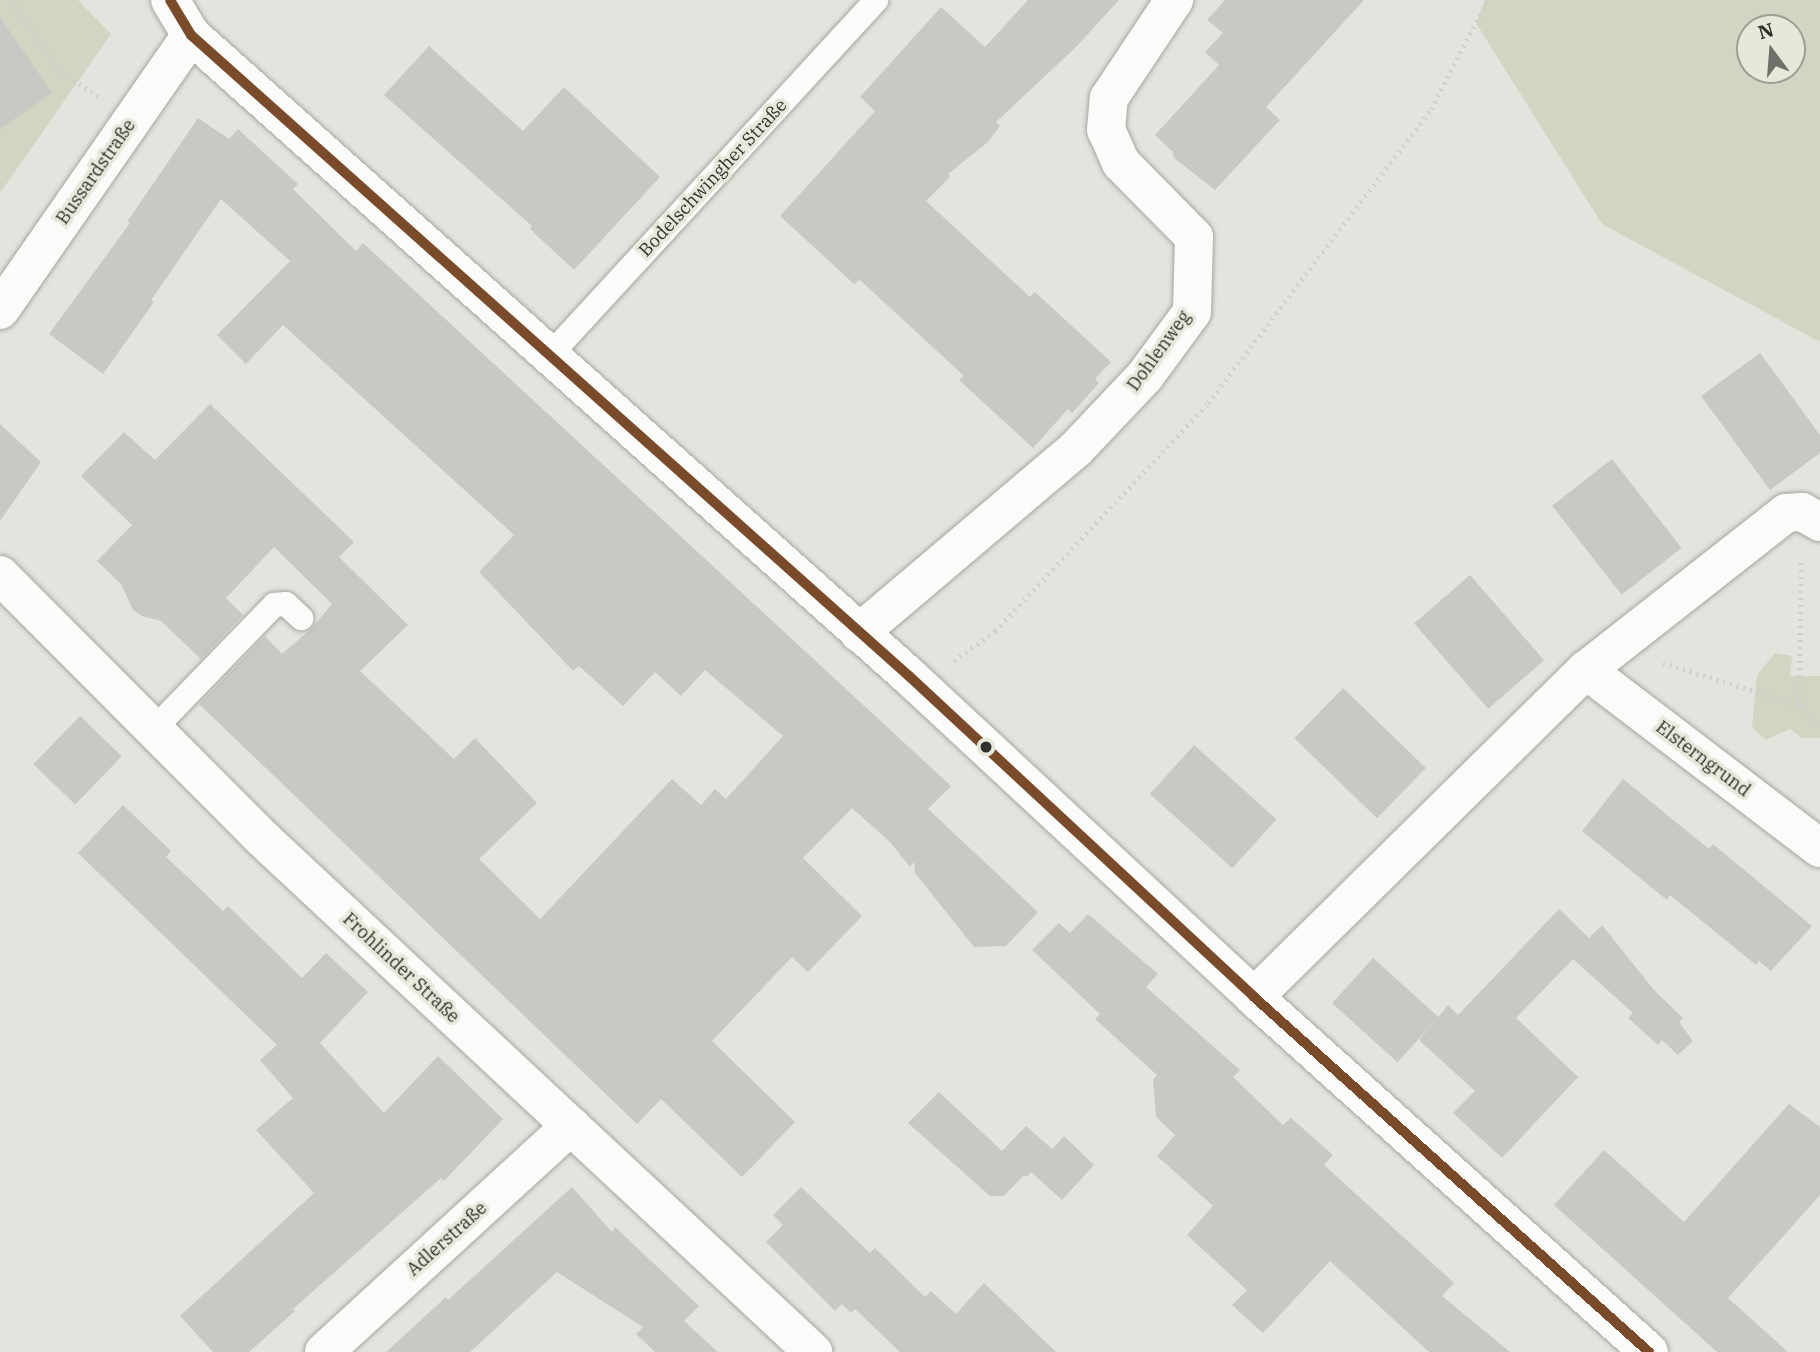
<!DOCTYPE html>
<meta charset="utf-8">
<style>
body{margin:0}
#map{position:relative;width:1820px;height:1352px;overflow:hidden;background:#e4e4de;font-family:"IBM Plex Serif",serif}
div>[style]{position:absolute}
.green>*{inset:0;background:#d2d5c1}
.building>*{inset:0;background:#c8c9c4;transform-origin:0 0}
.path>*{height:4.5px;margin-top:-2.25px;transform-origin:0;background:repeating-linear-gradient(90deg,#d0d0ce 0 2px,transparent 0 7px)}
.roads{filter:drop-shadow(0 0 2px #a6a6a1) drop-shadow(0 0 2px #a6a6a1)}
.service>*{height:24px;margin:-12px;padding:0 12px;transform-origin:12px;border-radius:12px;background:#fbfbfa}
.minor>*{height:38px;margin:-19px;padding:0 19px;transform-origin:19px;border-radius:19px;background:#fbfbfa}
.bus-1>*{height:10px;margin:-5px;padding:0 5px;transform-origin:5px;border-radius:5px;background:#7a4b2a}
.dots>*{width:19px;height:19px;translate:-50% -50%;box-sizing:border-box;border:4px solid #e6e8da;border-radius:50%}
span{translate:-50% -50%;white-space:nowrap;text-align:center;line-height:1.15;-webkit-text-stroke:7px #e6e8da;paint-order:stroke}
.street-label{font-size:18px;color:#30312c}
.north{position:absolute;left:1736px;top:14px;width:70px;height:70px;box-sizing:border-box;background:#e6e8da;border:2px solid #9d9f94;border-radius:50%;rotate:344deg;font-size:19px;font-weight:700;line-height:28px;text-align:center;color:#30312c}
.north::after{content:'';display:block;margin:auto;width:24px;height:32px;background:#6f706a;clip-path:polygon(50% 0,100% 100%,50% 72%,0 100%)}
</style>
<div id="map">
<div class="green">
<div style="clip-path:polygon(0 0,78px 0,111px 34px,0 193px)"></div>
<div style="clip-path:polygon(evenodd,1485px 0,1820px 0,1820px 342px,1602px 224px,1476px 23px,1485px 0,1750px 28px,1792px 28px,1792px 70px,1750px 70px,1750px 28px)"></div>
<div style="clip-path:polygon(1775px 653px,1792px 656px,1790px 676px,1820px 676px,1820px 738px,1802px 738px,1790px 729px,1766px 740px,1752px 727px,1757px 675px)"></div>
</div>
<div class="building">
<div style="clip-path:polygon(1028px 0,1119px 0,1076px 47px,996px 122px,1000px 126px,988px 142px,948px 174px,950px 177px,926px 201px,1030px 297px,1035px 292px,1111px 362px,1095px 379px,1099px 383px,1072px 413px,1068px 409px,1033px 448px,959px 380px,964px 376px,860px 280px,854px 284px,780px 216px,875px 111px,860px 97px,941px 7px,985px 47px)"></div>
<div style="clip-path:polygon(1225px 0,1364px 0,1266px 107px,1280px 120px,1215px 190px,1174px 158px,1173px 152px,1155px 135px,1219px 65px,1205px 52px,1223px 33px,1207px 20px)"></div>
<div style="clip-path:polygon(0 17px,52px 93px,0 129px)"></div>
<div style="clip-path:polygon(429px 46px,523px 131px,564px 87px,660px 177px,574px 270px,530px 229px,532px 226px,384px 95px)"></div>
<div style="clip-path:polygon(198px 118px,229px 139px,238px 129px,298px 184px,293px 189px,356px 251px,363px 243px,951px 786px,928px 809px,1038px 912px,1006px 946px,974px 947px,915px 873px,914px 862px,910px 867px,890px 842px,852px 808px,803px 858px,862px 916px,808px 972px,792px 957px,712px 1041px,795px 1122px,742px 1177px,661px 1099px,637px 1124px,199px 704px,265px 636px,282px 654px,311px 629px,332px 604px,274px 547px,226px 598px,243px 615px,201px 659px,161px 621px,142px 616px,133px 610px,121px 584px,97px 561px,132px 525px,81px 476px,124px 432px,155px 460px,210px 404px,354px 542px,339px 557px,408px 625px,360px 671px,454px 759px,475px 738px,537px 803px,479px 859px,540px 919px,672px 779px,701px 805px,715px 789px,726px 799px,783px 736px,705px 670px,681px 696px,655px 672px,623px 706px,579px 666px,573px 671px,479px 572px,514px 535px,283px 325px,246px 364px,217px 335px,290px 261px,221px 199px,151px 300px,154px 302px,103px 374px,49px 334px,130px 223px,127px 222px)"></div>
<div style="clip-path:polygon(1760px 353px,1820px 435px,1820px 453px,1770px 490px,1701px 396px)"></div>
<div style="clip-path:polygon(0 424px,41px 462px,0 521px)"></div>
<div style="left:1612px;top:459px;width:113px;height:76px;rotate:52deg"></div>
<div style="left:1470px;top:575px;width:113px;height:74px;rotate:49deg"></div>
<div style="left:1343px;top:688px;width:115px;height:70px;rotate:44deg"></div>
<div style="left:80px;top:716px;width:58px;height:67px;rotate:44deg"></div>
<div style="left:1194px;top:745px;width:111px;height:66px;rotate:42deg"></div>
<div style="clip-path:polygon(1623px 779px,1709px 849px,1713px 844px,1812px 926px,1771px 971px,1759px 961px,1756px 965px,1670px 895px,1667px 900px,1582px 831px)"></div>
<div style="clip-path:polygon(123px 805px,171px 851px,166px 857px,195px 884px,223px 911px,228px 906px,302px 978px,326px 953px,368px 992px,320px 1043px,384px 1113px,438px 1056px,503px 1119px,444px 1181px,441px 1178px,293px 1309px,295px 1311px,249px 1352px,213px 1352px,180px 1316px,314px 1193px,256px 1130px,293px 1098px,260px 1060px,277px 1045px,78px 853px)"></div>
<div style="clip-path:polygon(1559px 909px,1589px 938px,1602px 925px,1654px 990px,1683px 1018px,1679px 1022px,1693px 1041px,1678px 1055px,1662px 1040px,1658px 1045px,1628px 1018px,1633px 1013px,1573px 959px,1516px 1018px,1578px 1077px,1502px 1158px,1453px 1113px,1475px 1091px,1419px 1040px,1448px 1005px,1458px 1015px)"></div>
<div style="clip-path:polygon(1088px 914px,1158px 974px,1146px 987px,1240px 1070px,1233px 1077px,1283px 1125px,1291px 1118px,1333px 1155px,1324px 1165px,1454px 1283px,1442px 1296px,1510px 1352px,1429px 1352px,1330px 1261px,1263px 1333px,1232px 1305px,1247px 1290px,1187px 1235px,1213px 1206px,1157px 1156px,1175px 1135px,1156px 1117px,1153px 1080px,1157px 1075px,1095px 1019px,1100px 1014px,1032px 950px,1059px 923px,1070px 933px)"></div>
<div style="left:1373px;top:958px;width:88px;height:61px;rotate:42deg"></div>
<div style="clip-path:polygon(939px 1092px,1002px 1151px,1026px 1126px,1052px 1149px,1046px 1156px,1064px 1136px,1094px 1165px,1062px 1200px,1031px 1172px,1026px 1177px,1024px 1175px,1004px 1196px,990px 1196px,908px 1123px)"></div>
<div style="clip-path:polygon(1789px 1104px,1820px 1127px,1820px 1195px,1728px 1298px,1788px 1352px,1717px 1352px,1554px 1205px,1604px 1150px,1684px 1222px)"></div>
<div style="clip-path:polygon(572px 1187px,612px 1232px,615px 1227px,699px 1306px,684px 1321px,718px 1352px,655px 1352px,636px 1334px,643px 1327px,557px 1272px,470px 1352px,386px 1352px,446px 1297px,448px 1300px)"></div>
<div style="clip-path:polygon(801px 1187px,870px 1253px,875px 1248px,925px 1297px,931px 1291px,956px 1314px,984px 1283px,1056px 1352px,900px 1352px,855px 1309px,851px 1313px,842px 1304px,835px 1311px,766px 1242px,783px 1225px,773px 1215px)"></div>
</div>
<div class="path">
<div style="left:12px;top:0;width:81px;rotate:57.1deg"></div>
<div style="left:56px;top:68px;width:52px;rotate:34deg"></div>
<div style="left:954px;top:661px;width:51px;rotate:-36.2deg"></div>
<div style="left:995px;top:631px;width:312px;rotate:-46.9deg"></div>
<div style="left:1208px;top:403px;width:369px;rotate:-52.8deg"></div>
<div style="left:1431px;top:109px;width:123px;rotate:-62.8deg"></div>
<div style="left:1663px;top:663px;width:142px;rotate:17.2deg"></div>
<div style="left:1799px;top:705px;width:143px;rotate:-89.2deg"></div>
<div style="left:1799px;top:705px;width:29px;rotate:44deg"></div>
</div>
<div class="roads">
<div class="service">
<div style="left:550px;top:355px;width:482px;rotate:-47.4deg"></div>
<div style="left:154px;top:729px;width:173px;rotate:-45.9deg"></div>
<div style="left:274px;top:605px;width:12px;rotate:-5deg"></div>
<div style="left:286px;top:604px;width:21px;rotate:43deg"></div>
</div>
<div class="minor">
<div style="left:170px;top:0;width:41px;rotate:59deg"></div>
<div style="left:191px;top:35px;width:962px;rotate:41.76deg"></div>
<div style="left:909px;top:676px;width:471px;rotate:42.9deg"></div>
<div style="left:1254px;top:997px;width:531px;rotate:41.95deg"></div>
<div style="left:0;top:310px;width:335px;rotate:-55.2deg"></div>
<div style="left:0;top:575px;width:371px;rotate:45.1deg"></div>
<div style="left:262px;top:838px;width:754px;rotate:43.01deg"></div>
<div style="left:859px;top:633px;width:285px;rotate:-40.3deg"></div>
<div style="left:1076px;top:449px;width:100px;rotate:-46.6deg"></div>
<div style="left:1145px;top:376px;width:79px;rotate:-53.7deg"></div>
<div style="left:1192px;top:312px;width:75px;rotate:-88.5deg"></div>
<div style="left:1194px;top:237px;width:104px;rotate:-134.6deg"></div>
<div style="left:1121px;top:163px;width:36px;rotate:-114deg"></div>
<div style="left:1106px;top:130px;width:32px;rotate:-85deg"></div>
<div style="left:1109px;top:98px;width:118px;rotate:-56.4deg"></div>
<div style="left:1586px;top:670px;width:294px;rotate:37.3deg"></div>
<div style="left:1254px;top:997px;width:466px;rotate:-44.6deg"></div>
<div style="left:1586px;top:670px;width:254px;rotate:-38.1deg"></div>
<div style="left:1786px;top:513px;width:16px;rotate:-4deg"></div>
<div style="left:1802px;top:512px;width:21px;rotate:29deg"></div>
<div style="left:324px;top:1352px;width:335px;rotate:-42.5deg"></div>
</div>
</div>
<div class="bus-1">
<div style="left:170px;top:0;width:41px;rotate:59deg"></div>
<div style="left:191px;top:35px;width:962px;rotate:41.76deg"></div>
<div style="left:909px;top:676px;width:471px;rotate:42.9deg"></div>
<div style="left:1254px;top:997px;width:531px;rotate:41.95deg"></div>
</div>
<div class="dots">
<div style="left:986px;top:747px;background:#30312c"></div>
</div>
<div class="street-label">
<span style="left:96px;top:172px;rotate:-55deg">Bussardstraße</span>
<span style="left:713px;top:178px;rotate:-47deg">Bodelschwingher Straße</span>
<span style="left:1159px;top:351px;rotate:-54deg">Dohlenweg</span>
<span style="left:1703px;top:759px;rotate:37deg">Elsterngrund</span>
<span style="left:401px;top:968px;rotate:43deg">Frohlinder Straße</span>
<span style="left:447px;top:1239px;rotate:-42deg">Adlerstraße</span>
</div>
<div class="north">N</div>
</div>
